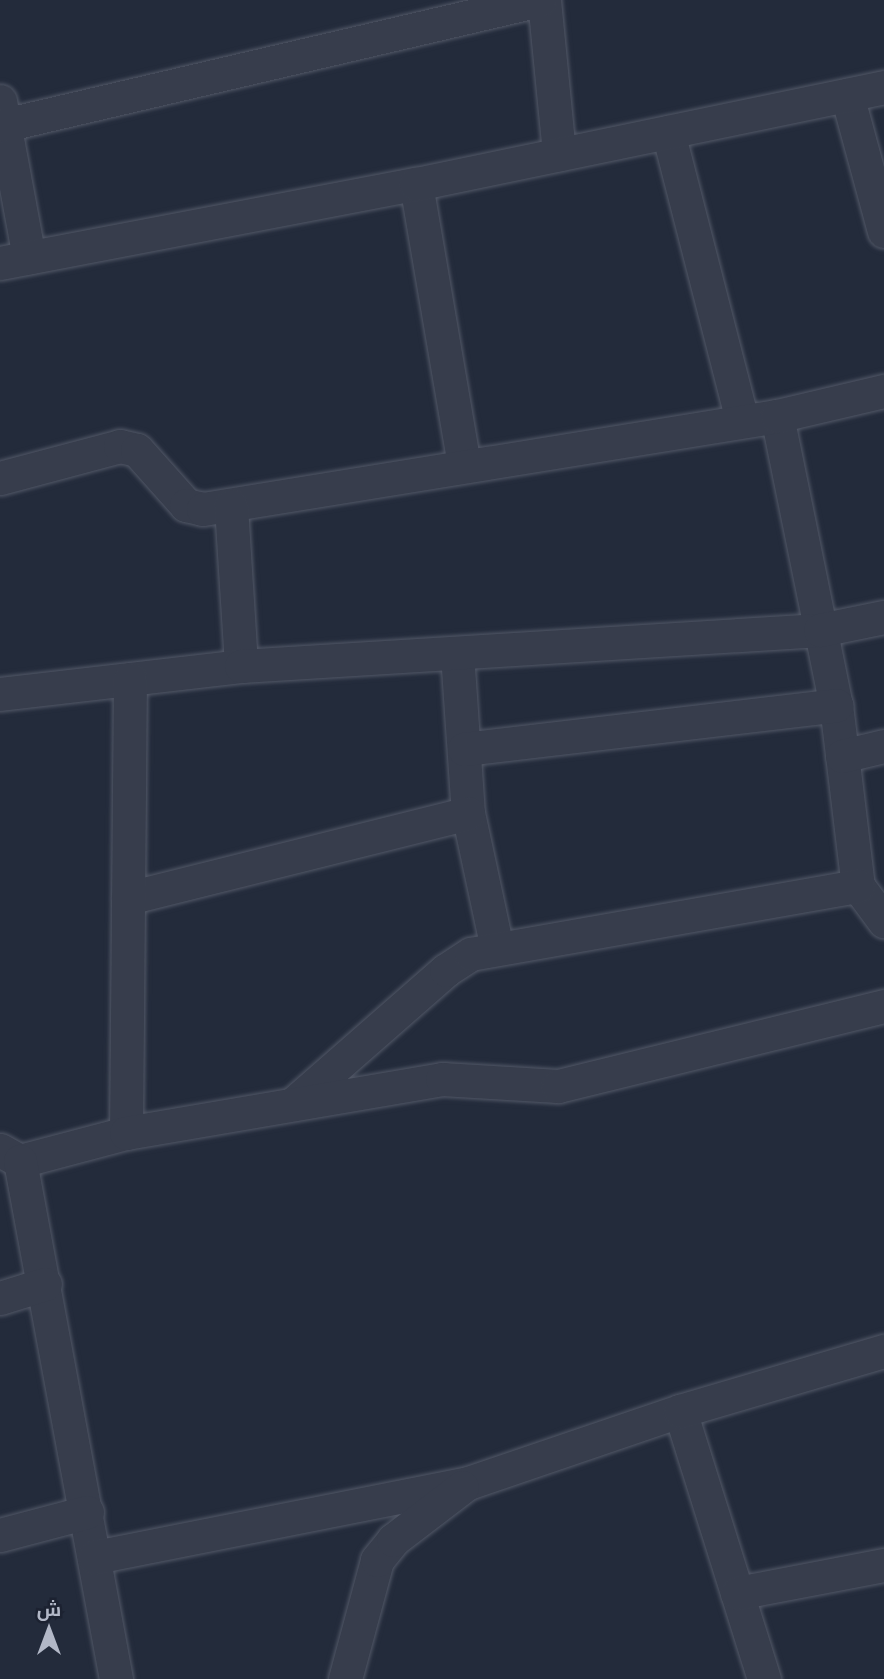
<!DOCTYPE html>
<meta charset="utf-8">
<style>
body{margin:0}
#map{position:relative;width:884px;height:1679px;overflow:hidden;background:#232b3b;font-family:Barlow,Cairo,sans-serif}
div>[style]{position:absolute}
.roads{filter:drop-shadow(0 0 2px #525867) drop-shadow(0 0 2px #525867)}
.minor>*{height:33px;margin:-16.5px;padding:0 16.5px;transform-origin:16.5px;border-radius:16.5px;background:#373d4c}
span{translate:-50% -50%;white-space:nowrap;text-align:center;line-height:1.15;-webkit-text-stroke:7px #1c2231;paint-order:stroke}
.north{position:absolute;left:14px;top:1595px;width:70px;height:70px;-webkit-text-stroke:5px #1c2231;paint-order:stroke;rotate:0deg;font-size:19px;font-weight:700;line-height:28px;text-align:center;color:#b2b8c7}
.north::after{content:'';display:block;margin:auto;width:24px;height:32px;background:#b2b8c7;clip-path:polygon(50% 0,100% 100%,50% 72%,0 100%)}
</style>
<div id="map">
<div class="roads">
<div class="minor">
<div style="left:544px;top:0;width:155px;rotate:84.4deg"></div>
<div style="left:847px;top:95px;width:141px;rotate:74.8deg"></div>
<div style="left:0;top:101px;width:159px;rotate:79.5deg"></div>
<div style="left:4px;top:125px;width:550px;rotate:-13.13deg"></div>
<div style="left:668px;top:132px;width:298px;rotate:75.6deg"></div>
<div style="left:416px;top:184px;width:284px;rotate:80.3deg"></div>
<div style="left:0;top:263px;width:423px;rotate:-10.8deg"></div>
<div style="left:416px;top:184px;width:478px;rotate:-11.7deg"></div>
<div style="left:777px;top:416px;width:295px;rotate:78.5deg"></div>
<div style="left:836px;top:705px;width:182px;rotate:83.1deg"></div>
<div style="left:858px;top:886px;width:44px;rotate:53.4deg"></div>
<div style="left:0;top:478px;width:124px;rotate:-14.9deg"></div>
<div style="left:120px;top:446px;width:17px;rotate:13deg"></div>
<div style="left:137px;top:450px;width:74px;rotate:48.3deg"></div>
<div style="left:186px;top:505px;width:17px;rotate:13deg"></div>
<div style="left:203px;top:509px;width:581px;rotate:-9.2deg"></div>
<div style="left:777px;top:416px;width:110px;rotate:-13.2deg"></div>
<div style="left:231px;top:506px;width:160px;rotate:86.4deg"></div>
<div style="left:457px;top:653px;width:160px;rotate:86.1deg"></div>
<div style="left:468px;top:813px;width:138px;rotate:77.9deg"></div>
<div style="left:0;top:694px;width:243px;rotate:-6.6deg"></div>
<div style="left:241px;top:666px;width:580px;rotate:-3.56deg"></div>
<div style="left:820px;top:630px;width:65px;rotate:-11.5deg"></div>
<div style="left:464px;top:749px;width:375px;rotate:-6.7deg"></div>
<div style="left:842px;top:756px;width:43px;rotate:-13.4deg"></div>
<div style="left:128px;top:898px;width:350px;rotate:-14deg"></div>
<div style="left:293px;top:1104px;width:203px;rotate:-41.2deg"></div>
<div style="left:446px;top:970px;width:30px;rotate:-33deg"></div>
<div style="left:471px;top:954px;width:393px;rotate:-10deg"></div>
<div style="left:126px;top:1133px;width:454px;rotate:-89.5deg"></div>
<div style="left:0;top:1150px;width:23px;rotate:29deg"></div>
<div style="left:20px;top:1161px;width:110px;rotate:-14.8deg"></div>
<div style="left:126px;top:1133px;width:321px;rotate:-9.7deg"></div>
<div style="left:442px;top:1079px;width:116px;rotate:3.5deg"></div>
<div style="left:558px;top:1086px;width:336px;rotate:-13.8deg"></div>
<div style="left:20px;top:1161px;width:527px;rotate:79.5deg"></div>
<div style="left:0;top:1298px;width:47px;rotate:-17.3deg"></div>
<div style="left:680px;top:1411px;width:281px;rotate:72.6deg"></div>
<div style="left:0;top:1535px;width:90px;rotate:-14.8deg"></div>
<div style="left:95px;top:1557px;width:380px;rotate:-11.2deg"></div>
<div style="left:468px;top:1483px;width:224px;rotate:-18.8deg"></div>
<div style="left:680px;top:1411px;width:213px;rotate:-16.4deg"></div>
<div style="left:737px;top:1593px;width:150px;rotate:-10.8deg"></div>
<div style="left:345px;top:1679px;width:123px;rotate:-74.9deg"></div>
<div style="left:377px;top:1560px;width:26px;rotate:-51deg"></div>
<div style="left:393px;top:1540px;width:87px;rotate:-37.5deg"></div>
</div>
</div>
<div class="north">ش</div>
</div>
